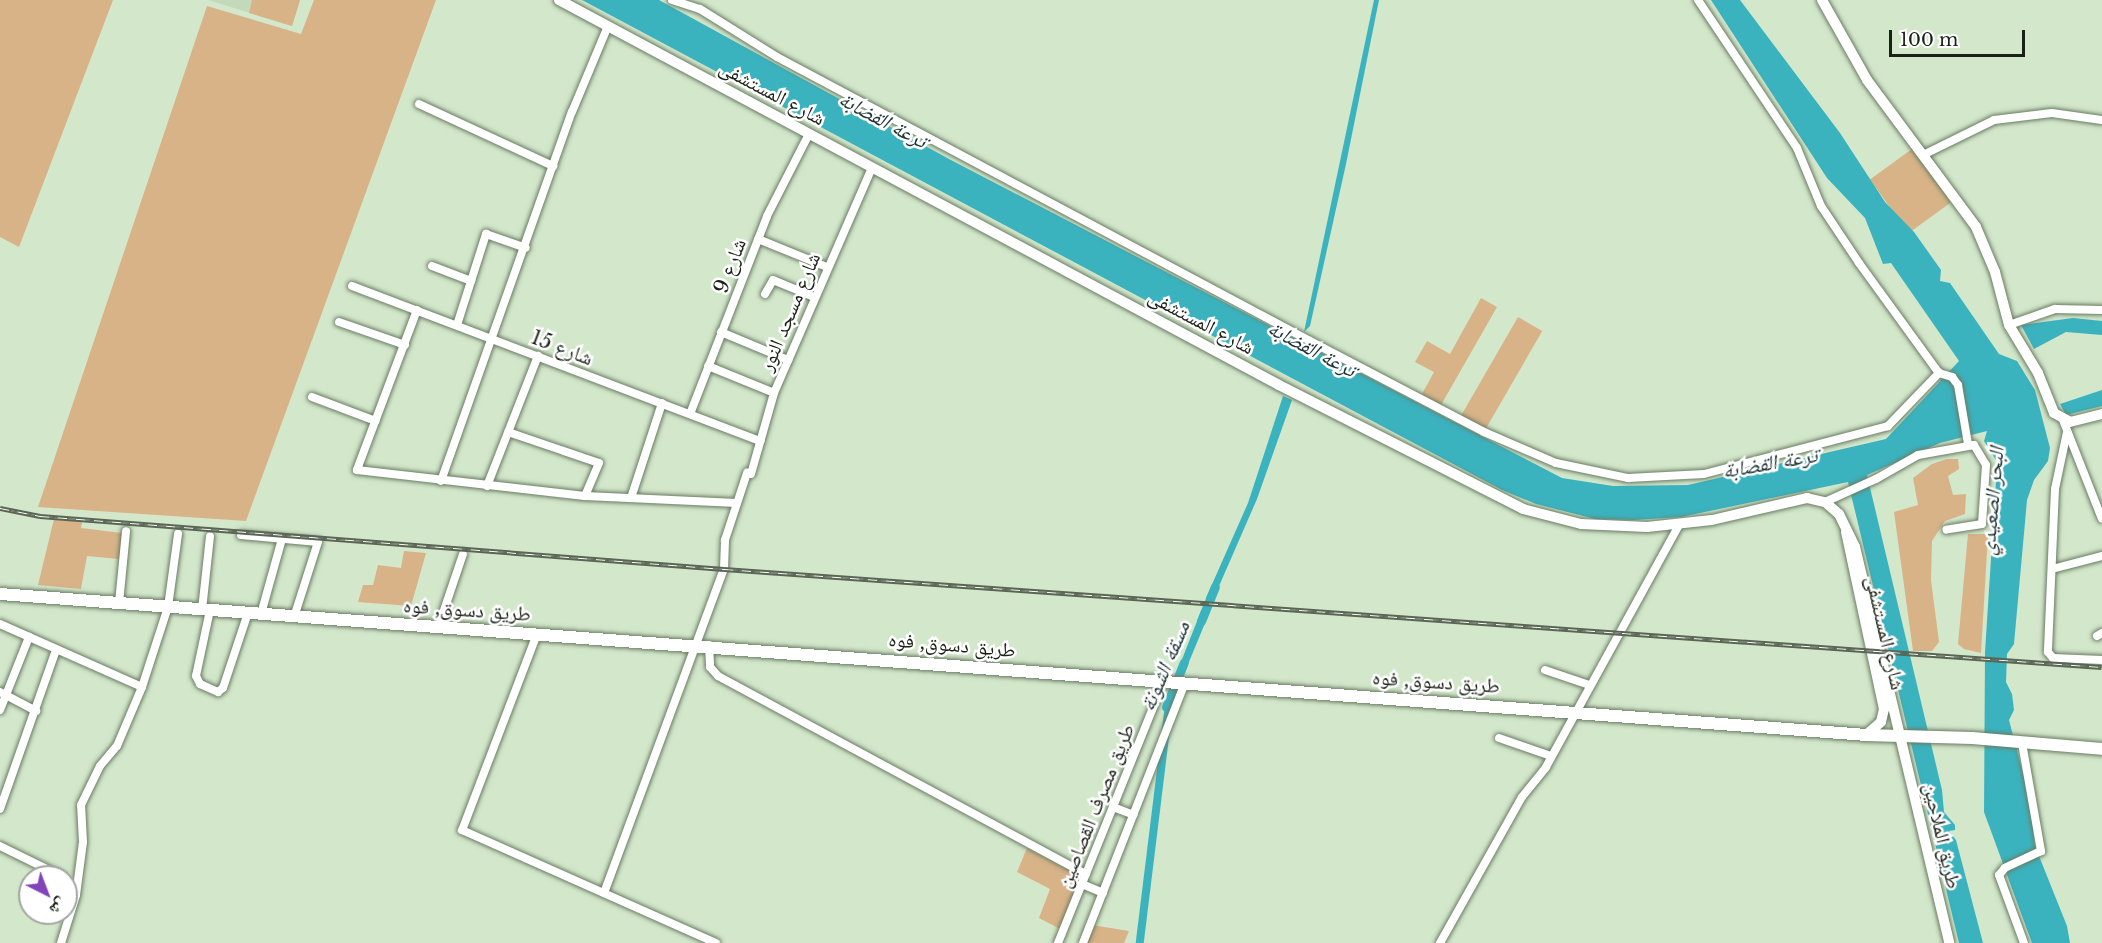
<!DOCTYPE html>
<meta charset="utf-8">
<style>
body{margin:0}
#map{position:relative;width:2102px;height:943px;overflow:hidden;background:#d3e7cb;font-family:"Libre Baskerville","Noto Naskh Arabic",serif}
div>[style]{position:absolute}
.built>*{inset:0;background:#c2dab9}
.green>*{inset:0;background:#d8b388;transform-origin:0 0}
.water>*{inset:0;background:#3bb3bf;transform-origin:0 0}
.canal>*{height:9px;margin:-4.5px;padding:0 4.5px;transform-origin:4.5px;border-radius:4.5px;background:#3bb3bf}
.roads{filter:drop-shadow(0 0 2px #697c63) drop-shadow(0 0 2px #697c63)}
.street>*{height:8px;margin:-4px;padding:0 4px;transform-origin:4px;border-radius:4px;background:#fff}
.secondary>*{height:10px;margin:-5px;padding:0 5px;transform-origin:5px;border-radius:5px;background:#fff}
.primary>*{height:12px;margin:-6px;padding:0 6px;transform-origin:6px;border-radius:6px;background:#fff}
.rail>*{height:5px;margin-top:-2.5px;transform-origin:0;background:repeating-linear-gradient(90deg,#fff 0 9px,#5a6555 0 18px);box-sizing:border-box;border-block:2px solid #5a6555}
span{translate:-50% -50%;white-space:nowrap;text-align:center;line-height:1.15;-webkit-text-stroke:5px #fff;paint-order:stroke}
.street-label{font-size:20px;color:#1a2117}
.water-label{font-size:21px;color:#1d3234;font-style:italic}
.north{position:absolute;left:18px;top:865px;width:60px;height:60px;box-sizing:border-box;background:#fff;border:2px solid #a3a6a2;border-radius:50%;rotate:138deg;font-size:16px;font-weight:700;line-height:24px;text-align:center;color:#1a2117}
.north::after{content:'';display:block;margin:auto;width:21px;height:27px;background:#8144b9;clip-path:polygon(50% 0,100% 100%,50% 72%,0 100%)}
.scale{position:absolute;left:1889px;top:30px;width:136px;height:27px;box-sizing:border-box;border:3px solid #1a2117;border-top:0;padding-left:8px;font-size:18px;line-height:21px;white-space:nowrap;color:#1a2117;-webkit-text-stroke:4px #fff;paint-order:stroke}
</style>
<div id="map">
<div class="built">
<div style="clip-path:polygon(208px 0,300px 0,292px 26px)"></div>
</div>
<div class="green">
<div style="clip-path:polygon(0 0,113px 0,19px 247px,0 237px)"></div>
<div style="clip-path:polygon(252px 0,300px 0,292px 26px,249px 13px)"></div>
<div style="clip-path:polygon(314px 0,436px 0,246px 521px,38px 507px,207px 6px,301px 34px)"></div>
<div style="left:1912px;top:149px;width:66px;height:52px;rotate:54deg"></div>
<div style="clip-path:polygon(1481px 298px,1497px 307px,1441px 405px,1422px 394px,1434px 372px,1415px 362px,1427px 341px,1450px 354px)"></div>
<div style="left:1518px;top:317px;width:28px;height:114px;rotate:30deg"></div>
<div style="clip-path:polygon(1947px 459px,1958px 459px,1959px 469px,1948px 476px,1953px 495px,1966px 494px,1965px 514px,1945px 521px,1932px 541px,1931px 580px,1939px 642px,1932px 651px,1913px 651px,1894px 512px,1918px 505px,1913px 478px,1932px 464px)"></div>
<div style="clip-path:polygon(54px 519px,82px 522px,81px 528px,122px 533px,119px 559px,87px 556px,81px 589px,38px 585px)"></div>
<div style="clip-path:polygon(1968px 534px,1988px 534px,1981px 653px,1964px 649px,1958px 644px)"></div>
<div style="clip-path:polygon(404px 551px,426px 553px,411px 606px,358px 602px,363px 585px,373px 585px,378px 565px,401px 568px)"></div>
<div style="clip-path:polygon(1027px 848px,1082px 877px,1060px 929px,1039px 918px,1050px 889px,1017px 872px)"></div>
<div style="clip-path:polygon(1092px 925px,1129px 931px,1124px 943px,1085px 943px)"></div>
</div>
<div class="water">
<div style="clip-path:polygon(582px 0,659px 0,949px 159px,1562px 478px,1613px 486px,1688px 485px,1886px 439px,1959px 361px,1891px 263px,1883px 264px,1865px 218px,1827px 178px,1711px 0,1740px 0,1840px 133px,1885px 202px,1914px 232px,1941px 270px,1940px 281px,1950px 283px,1999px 354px,2017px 361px,2035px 390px,2050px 448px,2048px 461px,2034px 480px,2027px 500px,2014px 644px,2007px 654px,2006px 682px,2012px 694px,2014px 710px,2009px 720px,2030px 800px,2035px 846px,2067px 926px,2070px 943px,2032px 943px,1984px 812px,1985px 652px,1996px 481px,2004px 473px,1984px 441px,1987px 431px,1940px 443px,1867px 475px,1942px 790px,1944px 812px,1955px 825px,1955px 830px,1949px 831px,1956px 840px,1983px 943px,1959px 943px,1848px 482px,1681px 517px,1634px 520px,1595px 519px,1536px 504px,1502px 490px)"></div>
<div style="clip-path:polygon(1374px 0,1379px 0,1346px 164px,1310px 326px,1304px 332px)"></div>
<div style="clip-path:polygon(2073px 318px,2102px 321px,2102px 335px,2066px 332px,2034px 349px,2021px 325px)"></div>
<div style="clip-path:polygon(2102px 390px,2102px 406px,2066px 415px,2060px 404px)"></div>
<div style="clip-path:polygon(1283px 396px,1292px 400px,1257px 499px,1216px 593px,1213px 599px,1206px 598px,1248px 503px)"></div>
<div style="clip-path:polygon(1201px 611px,1210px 611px,1184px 674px,1177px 672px)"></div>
<div style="left:1166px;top:696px;width:8px;height:267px;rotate:7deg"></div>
</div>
<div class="canal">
<div style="left:1201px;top:621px;width:37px;rotate:-68deg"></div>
<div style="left:1166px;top:707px;width:48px;rotate:-68.2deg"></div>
</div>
<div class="roads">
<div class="street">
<div style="left:672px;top:0;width:29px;rotate:18deg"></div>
<div style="left:700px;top:9px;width:91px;rotate:31.9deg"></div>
<div style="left:777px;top:57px;width:604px;rotate:28.05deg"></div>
<div style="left:1310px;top:341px;width:196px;rotate:27.6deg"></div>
<div style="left:1484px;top:432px;width:78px;rotate:23.3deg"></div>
<div style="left:1556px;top:463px;width:74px;rotate:11.8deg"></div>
<div style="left:1628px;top:478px;width:76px;rotate:-3deg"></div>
<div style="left:1704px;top:474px;width:190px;rotate:-14.6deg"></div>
<div style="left:1888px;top:426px;width:74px;rotate:-46.1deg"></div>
<div style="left:1698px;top:0;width:178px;rotate:56.2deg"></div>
<div style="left:1797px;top:148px;width:63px;rotate:67.5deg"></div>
<div style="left:1821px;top:206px;width:69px;rotate:56.3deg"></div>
<div style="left:1859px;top:263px;width:136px;rotate:54deg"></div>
<div style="left:1939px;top:373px;width:14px;rotate:17deg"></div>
<div style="left:1952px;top:377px;width:10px;rotate:53deg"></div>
<div style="left:1958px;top:385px;width:60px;rotate:80.4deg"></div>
<div style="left:419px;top:104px;width:148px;rotate:24.8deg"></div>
<div style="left:1923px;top:155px;width:79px;rotate:-26.2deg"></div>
<div style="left:1994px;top:120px;width:58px;rotate:-6.9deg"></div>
<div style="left:2052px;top:113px;width:50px;rotate:8deg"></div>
<div style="left:758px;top:239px;width:74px;rotate:22.1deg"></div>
<div style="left:432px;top:266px;width:42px;rotate:21deg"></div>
<div style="left:352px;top:286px;width:437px;rotate:20.8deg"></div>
<div style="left:765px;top:294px;width:16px;rotate:-60deg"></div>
<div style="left:773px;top:280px;width:44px;rotate:22.5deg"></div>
<div style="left:417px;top:310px;width:171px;rotate:110.6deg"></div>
<div style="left:357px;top:470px;width:229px;rotate:6.5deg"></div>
<div style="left:585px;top:496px;width:152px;rotate:2.6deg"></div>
<div style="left:339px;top:322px;width:70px;rotate:19.2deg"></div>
<div style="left:457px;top:325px;width:96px;rotate:-72.3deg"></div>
<div style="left:486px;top:234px;width:42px;rotate:19.3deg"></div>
<div style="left:2009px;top:325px;width:49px;rotate:-19.2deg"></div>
<div style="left:2055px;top:309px;width:47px;rotate:1.2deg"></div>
<div style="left:721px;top:332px;width:73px;rotate:22.7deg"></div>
<div style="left:708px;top:366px;width:71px;rotate:22.2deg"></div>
<div style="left:312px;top:397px;width:68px;rotate:20.6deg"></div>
<div style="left:690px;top:414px;width:212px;rotate:-68.7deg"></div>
<div style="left:767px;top:216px;width:92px;rotate:-62.9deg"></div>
<div style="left:2063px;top:420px;width:106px;rotate:68.5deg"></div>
<div style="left:508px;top:432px;width:96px;rotate:18.8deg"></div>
<div style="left:599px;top:463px;width:36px;rotate:113deg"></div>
<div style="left:2067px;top:432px;width:58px;rotate:101.9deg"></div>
<div style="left:2055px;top:489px;width:163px;rotate:92.5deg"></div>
<div style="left:2048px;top:652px;width:8px;rotate:50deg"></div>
<div style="left:2053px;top:658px;width:49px;rotate:2.3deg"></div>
<div style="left:751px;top:474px;width:84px;rotate:-74.1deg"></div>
<div style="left:774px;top:393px;width:245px;rotate:-66.5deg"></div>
<div style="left:441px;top:481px;width:392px;rotate:-70.5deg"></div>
<div style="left:572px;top:112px;width:93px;rotate:-67.3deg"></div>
<div style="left:487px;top:486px;width:140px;rotate:-68.6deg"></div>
<div style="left:631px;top:498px;width:100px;rotate:-71.9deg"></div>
<div style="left:1825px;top:502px;width:56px;rotate:-24.3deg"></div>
<div style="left:1876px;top:479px;width:48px;rotate:-29.7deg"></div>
<div style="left:1918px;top:455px;width:57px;rotate:-10.1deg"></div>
<div style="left:1974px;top:445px;width:23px;rotate:59deg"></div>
<div style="left:1986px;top:465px;width:59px;rotate:93.9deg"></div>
<div style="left:1982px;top:524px;width:36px;rotate:171deg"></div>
<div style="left:241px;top:535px;width:77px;rotate:5.2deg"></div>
<div style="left:318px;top:542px;width:79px;rotate:107.7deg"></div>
<div style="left:2052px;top:569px;width:52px;rotate:-14.6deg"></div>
<div style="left:119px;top:603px;width:72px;rotate:-84.4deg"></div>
<div style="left:202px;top:610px;width:74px;rotate:-83.8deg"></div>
<div style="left:210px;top:610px;width:67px;rotate:102deg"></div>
<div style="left:196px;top:676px;width:9px;rotate:63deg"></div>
<div style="left:200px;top:684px;width:20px;rotate:24deg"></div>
<div style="left:218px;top:692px;width:6px;rotate:-39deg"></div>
<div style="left:223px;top:688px;width:79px;rotate:-71.6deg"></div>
<div style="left:261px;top:614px;width:78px;rotate:-74.4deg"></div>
<div style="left:0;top:624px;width:155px;rotate:23.9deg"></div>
<div style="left:438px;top:628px;width:78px;rotate:-71.3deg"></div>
<div style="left:537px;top:634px;width:210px;rotate:110.9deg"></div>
<div style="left:462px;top:830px;width:278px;rotate:24deg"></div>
<div style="left:2097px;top:636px;width:6px;rotate:-31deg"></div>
<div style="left:709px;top:645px;width:22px;rotate:87deg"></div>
<div style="left:710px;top:667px;width:12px;rotate:48deg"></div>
<div style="left:718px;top:676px;width:418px;rotate:28.3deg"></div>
<div style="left:1545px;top:670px;width:46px;rotate:18.8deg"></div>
<div style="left:0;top:692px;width:41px;rotate:27.8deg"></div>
<div style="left:0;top:710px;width:79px;rotate:-68.3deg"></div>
<div style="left:1499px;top:738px;width:55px;rotate:19.1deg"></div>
<div style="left:2022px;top:743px;width:110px;rotate:80deg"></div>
<div style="left:2041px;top:851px;width:40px;rotate:155deg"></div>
<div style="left:2005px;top:868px;width:9px;rotate:131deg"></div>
<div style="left:1999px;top:875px;width:72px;rotate:69.8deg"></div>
<div style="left:1113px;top:807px;width:22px;rotate:21deg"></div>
<div style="left:0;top:809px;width:169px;rotate:-70.6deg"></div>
<div style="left:0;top:846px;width:70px;rotate:26.2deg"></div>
<div style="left:1082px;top:884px;width:23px;rotate:23deg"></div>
<div style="left:604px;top:893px;width:346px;rotate:-69.7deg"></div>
<div style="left:724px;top:569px;width:29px;rotate:-88deg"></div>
<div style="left:725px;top:540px;width:71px;rotate:-71.8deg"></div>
<div style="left:61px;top:943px;width:50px;rotate:-72.6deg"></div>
<div style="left:76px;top:895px;width:53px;rotate:-82.5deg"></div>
<div style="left:83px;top:842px;width:37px;rotate:-93deg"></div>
<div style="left:81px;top:805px;width:43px;rotate:-64deg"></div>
<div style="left:100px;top:766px;width:26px;rotate:-50deg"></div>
<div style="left:117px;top:746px;width:64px;rotate:-67deg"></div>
<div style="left:142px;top:687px;width:84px;rotate:-72deg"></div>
<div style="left:168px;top:607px;width:74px;rotate:-82.2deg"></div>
<div style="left:1058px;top:943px;width:283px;rotate:-68deg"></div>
<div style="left:1083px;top:943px;width:279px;rotate:-68.6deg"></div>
<div style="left:1440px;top:943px;width:167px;rotate:-60.7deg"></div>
<div style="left:1522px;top:797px;width:38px;rotate:-51deg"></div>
<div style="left:1546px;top:767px;width:276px;rotate:-61.2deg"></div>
</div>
<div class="secondary">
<div style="left:559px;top:0;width:816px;rotate:28.13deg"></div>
<div style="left:1279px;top:385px;width:274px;rotate:26.9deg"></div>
<div style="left:1523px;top:509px;width:60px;rotate:14.5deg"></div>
<div style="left:1581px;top:524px;width:66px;rotate:2.6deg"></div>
<div style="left:1647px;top:527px;width:65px;rotate:-6.1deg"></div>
<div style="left:1712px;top:520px;width:98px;rotate:-13deg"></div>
<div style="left:1807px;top:498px;width:18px;rotate:13deg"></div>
<div style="left:1825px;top:502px;width:18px;rotate:41deg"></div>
<div style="left:1839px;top:514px;width:37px;rotate:64deg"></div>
<div style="left:1855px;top:547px;width:407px;rotate:76.6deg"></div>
<div style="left:1822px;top:0;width:92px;rotate:60.6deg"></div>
<div style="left:1867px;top:80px;width:183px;rotate:53.4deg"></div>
<div style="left:1976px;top:227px;width:49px;rotate:67.1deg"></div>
<div style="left:1995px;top:272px;width:55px;rotate:75.2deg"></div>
<div style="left:2009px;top:325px;width:56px;rotate:58.9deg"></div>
<div style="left:2038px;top:373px;width:43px;rotate:68.2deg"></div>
<div style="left:2054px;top:413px;width:18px;rotate:29deg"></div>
<div style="left:2070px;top:422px;width:33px;rotate:-14deg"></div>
<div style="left:1846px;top:532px;width:181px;rotate:77.9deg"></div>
<div style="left:1884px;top:709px;width:13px;rotate:103deg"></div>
<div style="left:1881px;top:722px;width:20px;rotate:139deg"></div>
</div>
<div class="primary">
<div style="left:0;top:594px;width:1871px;rotate:4.32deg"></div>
<div style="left:1866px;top:735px;width:106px;rotate:1.6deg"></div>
<div style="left:1972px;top:738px;width:130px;rotate:4.8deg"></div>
</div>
</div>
<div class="rail">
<div style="left:0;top:508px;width:41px;rotate:11.3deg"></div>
<div style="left:40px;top:516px;width:686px;rotate:4.43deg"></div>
<div style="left:724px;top:569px;width:1381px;rotate:4.07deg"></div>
</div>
<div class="street-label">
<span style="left:772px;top:93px;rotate:28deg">شارع المستشفى</span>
<span style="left:730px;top:266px;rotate:-69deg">شارع 9</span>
<span style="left:790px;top:312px;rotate:-67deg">شارع مسجد النور</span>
<span style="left:1201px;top:322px;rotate:28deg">شارع المستشفى</span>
<span style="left:562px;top:348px;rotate:21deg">شارع 15</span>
<span style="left:467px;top:610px;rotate:4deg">طريق دسوق, فوه</span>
<span style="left:1885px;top:633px;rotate:77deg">شارع المستشفى</span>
<span style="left:952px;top:645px;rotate:5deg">طريق دسوق, فوه</span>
<span style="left:1436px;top:682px;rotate:4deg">طريق دسوق, فوه</span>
<span style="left:1096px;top:806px;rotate:-68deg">طريق مصرف القصاصين</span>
<span style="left:1942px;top:836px;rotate:77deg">طريق الملاحين</span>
</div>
<div class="water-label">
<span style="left:883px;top:120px;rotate:28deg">ترعة القضابة</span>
<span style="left:1312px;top:349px;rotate:28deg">ترعة القضابة</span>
<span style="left:1770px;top:463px;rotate:-10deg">ترعة القضابة</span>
<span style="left:1992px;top:501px;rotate:-85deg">البحر الصعيدي</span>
<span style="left:1165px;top:666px;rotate:-67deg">مسقة الشونة</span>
</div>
<div class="north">ش</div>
<div class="scale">100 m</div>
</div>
